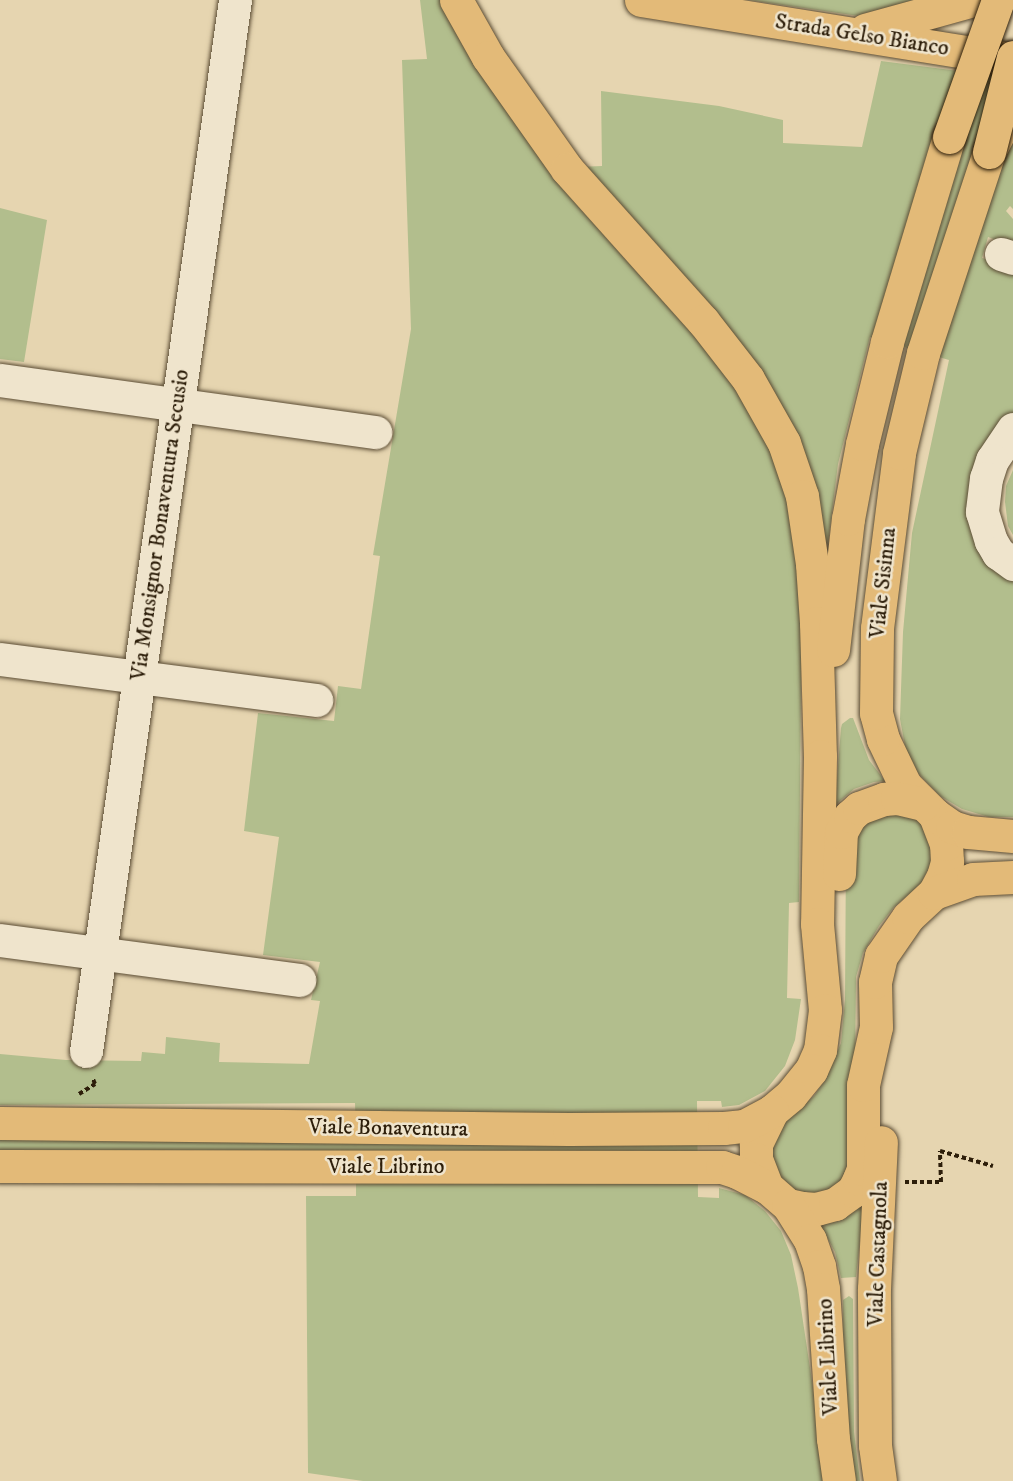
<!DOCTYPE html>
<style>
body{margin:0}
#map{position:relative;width:1013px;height:1481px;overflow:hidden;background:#e6d5b0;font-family:"IM FELL DW Pica",serif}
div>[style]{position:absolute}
.green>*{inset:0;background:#b2be8d}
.path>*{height:4px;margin-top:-2px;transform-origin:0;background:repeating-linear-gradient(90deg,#2d1e0a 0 4.5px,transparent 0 7.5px)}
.roads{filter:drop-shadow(0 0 2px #5b4c34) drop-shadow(0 0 2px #5b4c34)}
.minor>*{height:33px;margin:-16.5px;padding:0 16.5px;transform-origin:16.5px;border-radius:16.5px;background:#efe4cc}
.major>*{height:33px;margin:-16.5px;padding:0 16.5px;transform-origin:16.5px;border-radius:16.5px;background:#e3ba78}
.bridges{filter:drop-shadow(0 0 2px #2d1e0a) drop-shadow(0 0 2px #2d1e0a)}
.major-bridge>*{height:33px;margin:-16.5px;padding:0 16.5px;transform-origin:16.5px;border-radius:16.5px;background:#e3ba78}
span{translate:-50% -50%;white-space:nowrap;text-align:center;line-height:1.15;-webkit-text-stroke:5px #efe4cc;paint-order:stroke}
.street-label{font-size:22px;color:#2d1e0a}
</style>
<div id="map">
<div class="green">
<div style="clip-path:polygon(420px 0,468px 0,552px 168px,602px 166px,601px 91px,719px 106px,783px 120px,783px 143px,862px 147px,881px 61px,1013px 78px,1013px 209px,1010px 206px,1006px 211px,1013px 219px,1013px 246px,988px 237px,982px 258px,1013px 267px,1013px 416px,985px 461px,1013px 573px,1013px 817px,989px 817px,962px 809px,940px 796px,915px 770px,905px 746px,900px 719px,903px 632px,912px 533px,949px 360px,870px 337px,838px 464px,828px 544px,822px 544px,784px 483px,802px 566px,799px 902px,789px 903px,787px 998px,801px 999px,795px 1040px,785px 1066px,765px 1091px,739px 1105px,722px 1107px,721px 1101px,697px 1101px,698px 1197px,719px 1198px,719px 1188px,745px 1195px,765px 1211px,781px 1231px,791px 1255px,798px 1288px,827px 1481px,363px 1481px,308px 1473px,306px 1196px,356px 1196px,356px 1155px,0 1152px,0 1137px,356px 1139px,355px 1103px,0 1105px,0 1054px,66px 1060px,141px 1061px,142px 1052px,165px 1054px,166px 1037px,220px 1043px,219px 1062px,309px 1064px,320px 1001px,311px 1000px,320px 962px,263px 955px,279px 837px,244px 831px,258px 713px,334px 721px,338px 686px,361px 689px,380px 556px,373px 555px,411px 329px,402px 60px,427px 59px)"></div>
<div style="clip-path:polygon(749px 0,938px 0,859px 16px)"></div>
<div style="clip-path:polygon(0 208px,47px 220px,24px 362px,0 359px)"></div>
<div style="clip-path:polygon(1013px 470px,1013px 535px,1008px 526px,1005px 502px,1006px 486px)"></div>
<div style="clip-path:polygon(850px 718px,853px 718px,869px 760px,885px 781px,874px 782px,854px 789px,835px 805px,841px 728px,842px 724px)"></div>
<div style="clip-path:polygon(876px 813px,911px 816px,920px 823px,928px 832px,933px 859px,921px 884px,894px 907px,879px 926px,863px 953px,856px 977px,854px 1160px,849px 1173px,827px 1194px,802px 1195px,774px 1175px,770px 1149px,780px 1125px,814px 1096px,825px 1080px,841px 1043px,845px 1000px,846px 849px,849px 837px)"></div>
<div style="clip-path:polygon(864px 1203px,856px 1277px,841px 1278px,835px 1252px,820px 1224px,840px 1221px)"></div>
<div style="clip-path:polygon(849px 1296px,853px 1299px,854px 1432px,860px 1481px,848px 1481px,843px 1400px,843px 1300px)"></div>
</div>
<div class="path">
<div style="left:79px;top:1094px;width:19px;rotate:-32deg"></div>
<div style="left:95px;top:1084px;width:5px;rotate:-112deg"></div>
<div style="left:905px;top:1182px;width:36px"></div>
<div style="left:941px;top:1182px;width:31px;rotate:-92deg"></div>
<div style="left:940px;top:1151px;width:55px;rotate:15.8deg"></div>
</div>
<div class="roads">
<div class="minor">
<div style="left:1001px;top:254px;width:13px;rotate:18deg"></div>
<div style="left:0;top:380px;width:379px;rotate:7.9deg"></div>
<div style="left:1013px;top:429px;width:37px;rotate:124deg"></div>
<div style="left:992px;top:460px;width:19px;rotate:108deg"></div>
<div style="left:986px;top:478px;width:34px;rotate:97deg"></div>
<div style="left:982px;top:512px;width:30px;rotate:73deg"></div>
<div style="left:991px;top:541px;width:14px;rotate:60deg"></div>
<div style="left:998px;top:553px;width:19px;rotate:36deg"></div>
<div style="left:0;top:659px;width:319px;rotate:7.4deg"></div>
<div style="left:0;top:940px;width:302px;rotate:7.6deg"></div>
<div style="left:86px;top:1051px;width:1062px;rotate:-81.93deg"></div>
</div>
<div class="major">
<div style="left:456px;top:0;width:65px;rotate:60.7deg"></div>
<div style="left:488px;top:57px;width:137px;rotate:54.8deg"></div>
<div style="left:567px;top:169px;width:204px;rotate:48.2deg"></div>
<div style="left:703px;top:321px;width:73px;rotate:52.2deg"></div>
<div style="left:748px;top:379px;width:73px;rotate:60.6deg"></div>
<div style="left:784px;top:443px;width:56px;rotate:71.2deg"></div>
<div style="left:802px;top:496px;width:69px;rotate:81.6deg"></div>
<div style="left:812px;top:564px;width:59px;rotate:86.1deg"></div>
<div style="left:816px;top:623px;width:133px;rotate:88.3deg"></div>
<div style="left:820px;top:756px;width:168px;rotate:91deg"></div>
<div style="left:817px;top:924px;width:86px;rotate:84.7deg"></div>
<div style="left:825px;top:1010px;width:40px;rotate:97.1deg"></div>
<div style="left:820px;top:1050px;width:22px;rotate:114deg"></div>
<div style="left:811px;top:1070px;width:32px;rotate:129deg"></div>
<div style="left:791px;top:1095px;width:25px;rotate:140deg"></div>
<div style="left:772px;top:1111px;width:37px;rotate:116deg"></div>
<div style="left:756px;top:1144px;width:15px;rotate:90deg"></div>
<div style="left:756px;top:1159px;width:30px;rotate:69deg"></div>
<div style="left:767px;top:1187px;width:28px;rotate:41deg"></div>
<div style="left:788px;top:1205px;width:14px;rotate:12deg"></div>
<div style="left:802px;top:1208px;width:14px;rotate:4deg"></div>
<div style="left:816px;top:1209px;width:20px;rotate:-15deg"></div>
<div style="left:835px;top:1204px;width:22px;rotate:-36deg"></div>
<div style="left:853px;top:1191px;width:13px;rotate:-63deg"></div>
<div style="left:859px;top:1179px;width:11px;rotate:-68deg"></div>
<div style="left:863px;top:1169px;width:84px;rotate:-90deg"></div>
<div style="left:863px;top:1085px;width:59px;rotate:-77.4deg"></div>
<div style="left:876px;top:1027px;width:45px;rotate:-91.3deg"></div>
<div style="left:875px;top:982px;width:27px;rotate:-77deg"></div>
<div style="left:881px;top:956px;width:47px;rotate:-55.3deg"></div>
<div style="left:908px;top:917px;width:35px;rotate:-43deg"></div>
<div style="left:934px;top:893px;width:19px;rotate:-62deg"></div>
<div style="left:943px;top:876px;width:15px;rotate:-74deg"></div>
<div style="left:947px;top:862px;width:18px;rotate:-93deg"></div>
<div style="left:946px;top:844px;width:31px;rotate:-111deg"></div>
<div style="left:935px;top:815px;width:42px;rotate:-135deg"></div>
<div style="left:905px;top:785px;width:51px;rotate:-115.6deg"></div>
<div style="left:883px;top:739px;width:27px;rotate:-105deg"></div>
<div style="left:876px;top:713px;width:85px;rotate:-89.3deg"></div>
<div style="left:877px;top:628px;width:176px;rotate:-82.8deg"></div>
<div style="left:899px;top:453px;width:103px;rotate:-76.5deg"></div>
<div style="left:923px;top:353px;width:212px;rotate:-71.8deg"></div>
<div style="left:989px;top:152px;width:29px;rotate:-63deg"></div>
<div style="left:641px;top:0;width:369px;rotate:9.1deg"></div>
<div style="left:865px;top:30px;width:112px;rotate:-15.5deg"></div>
<div style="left:833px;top:650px;width:132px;rotate:-83.5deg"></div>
<div style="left:848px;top:519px;width:76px;rotate:-79.4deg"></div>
<div style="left:862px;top:444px;width:105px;rotate:-76.2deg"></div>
<div style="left:887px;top:342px;width:214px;rotate:-73.2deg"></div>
<div style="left:935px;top:815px;width:21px;rotate:35deg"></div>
<div style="left:952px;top:827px;width:17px;rotate:17deg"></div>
<div style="left:968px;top:832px;width:45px;rotate:5.1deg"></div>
<div style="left:839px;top:874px;width:42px;rotate:-87.3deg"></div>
<div style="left:841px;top:832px;width:18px;rotate:-61deg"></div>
<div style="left:850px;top:816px;width:12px;rotate:-42deg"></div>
<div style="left:859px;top:808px;width:27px;rotate:-20deg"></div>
<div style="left:884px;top:799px;width:13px;rotate:-4deg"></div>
<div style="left:897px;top:798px;width:27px;rotate:13deg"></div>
<div style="left:934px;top:893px;width:41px;rotate:-19.7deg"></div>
<div style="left:973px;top:879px;width:40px;rotate:-2.9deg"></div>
<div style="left:0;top:1123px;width:569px;rotate:0.6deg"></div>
<div style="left:569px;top:1129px;width:155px;rotate:-0.4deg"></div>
<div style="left:724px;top:1128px;width:20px;rotate:-6deg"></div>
<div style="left:744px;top:1126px;width:32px;rotate:-28deg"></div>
<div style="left:0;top:1166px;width:722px;rotate:0.08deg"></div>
<div style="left:722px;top:1167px;width:16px;rotate:18deg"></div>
<div style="left:737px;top:1172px;width:34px;rotate:27deg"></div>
<div style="left:788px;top:1205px;width:41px;rotate:57.8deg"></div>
<div style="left:810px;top:1240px;width:28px;rotate:71deg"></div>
<div style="left:819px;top:1266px;width:23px;rotate:80deg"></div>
<div style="left:823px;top:1289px;width:150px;rotate:86.2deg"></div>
<div style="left:833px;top:1439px;width:42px;rotate:81.9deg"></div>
<div style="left:880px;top:1481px;width:36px;rotate:-98deg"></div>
<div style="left:875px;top:1445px;width:156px;rotate:-90.4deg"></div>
<div style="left:874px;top:1289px;width:147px;rotate:-87.3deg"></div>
</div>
</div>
<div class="bridges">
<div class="major-bridge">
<div style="left:949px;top:137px;width:145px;rotate:-70.3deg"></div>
<div style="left:989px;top:152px;width:98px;rotate:-75.8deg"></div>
</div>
</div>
<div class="street-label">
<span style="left:862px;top:35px;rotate:9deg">Strada Gelso Bianco</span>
<span style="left:160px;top:525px;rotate:-82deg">Via Monsignor Bonaventura Secusio</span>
<span style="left:883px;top:583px;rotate:-84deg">Viale Sisinna</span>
<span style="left:388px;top:1128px;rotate:1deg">Viale Bonaventura</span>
<span style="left:386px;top:1167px">Viale Librino</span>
<span style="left:878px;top:1254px;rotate:-88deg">Viale Castagnola</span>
<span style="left:828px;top:1357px;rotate:-93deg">Viale Librino</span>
</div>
</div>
